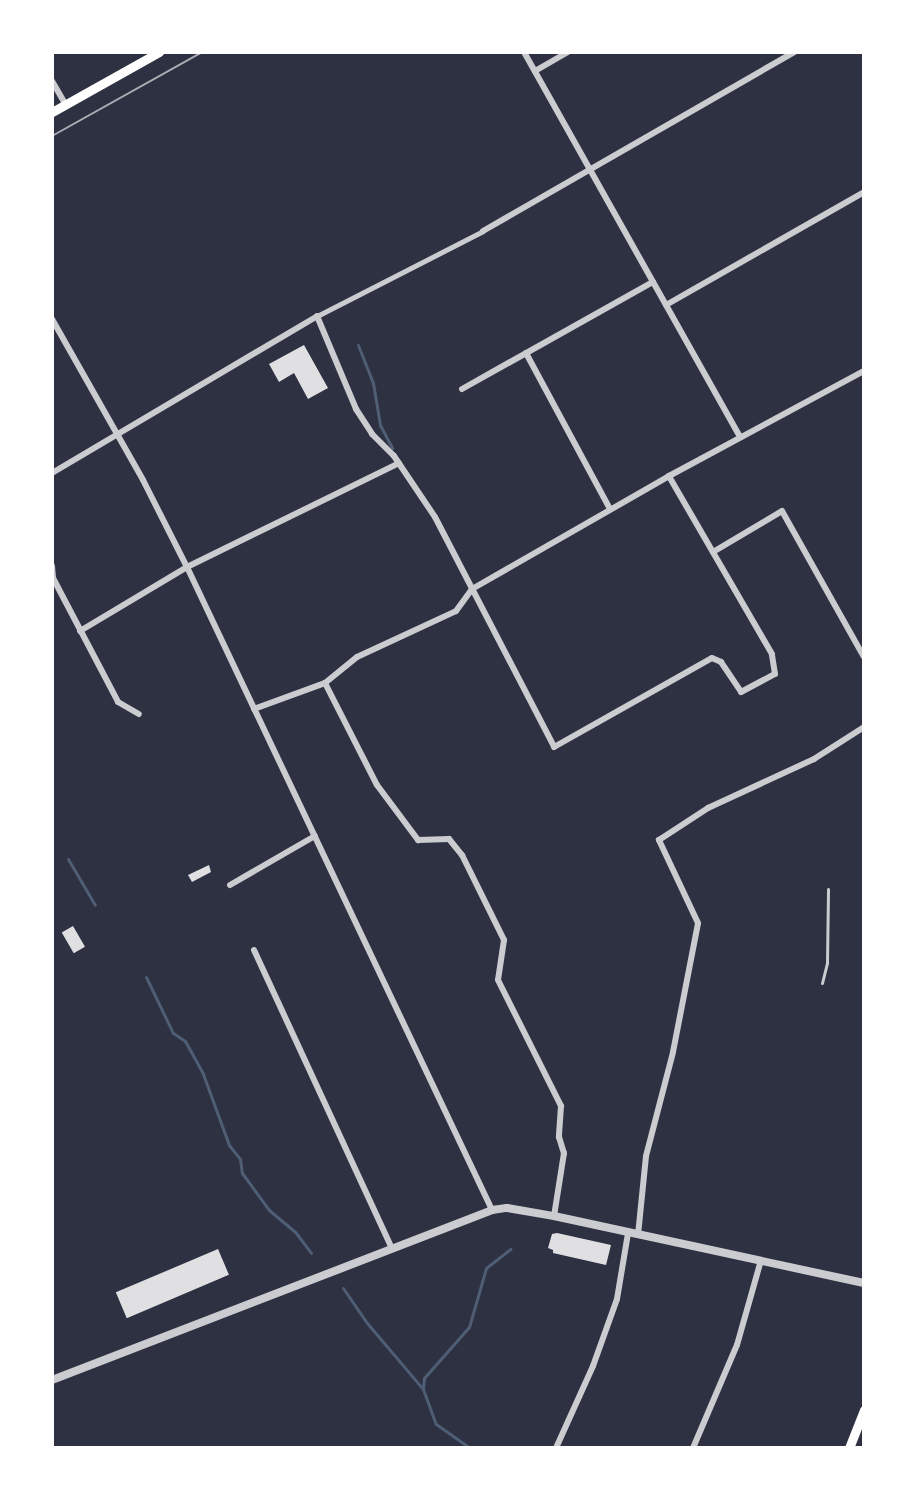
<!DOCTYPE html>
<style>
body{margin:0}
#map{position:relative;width:916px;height:1500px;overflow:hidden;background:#2d3142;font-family:"DM Sans",sans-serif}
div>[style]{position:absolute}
.stream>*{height:3px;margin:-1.5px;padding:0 1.5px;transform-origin:1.5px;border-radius:1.5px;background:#4f5d75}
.building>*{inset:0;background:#e0e0e3;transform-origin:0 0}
.service>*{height:3px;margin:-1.5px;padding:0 1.5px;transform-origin:1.5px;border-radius:1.5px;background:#caccd0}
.pedestrian>*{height:5px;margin:-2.5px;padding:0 2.5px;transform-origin:2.5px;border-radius:2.5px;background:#caccd0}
.minor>*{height:6px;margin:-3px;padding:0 3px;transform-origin:3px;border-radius:3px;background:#caccd0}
.tertiary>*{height:8px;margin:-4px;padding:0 4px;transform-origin:4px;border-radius:4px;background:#caccd0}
.secondary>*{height:9px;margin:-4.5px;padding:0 4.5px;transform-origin:4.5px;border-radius:4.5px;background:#fff}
.tram>*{height:2px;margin:-1px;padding:0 1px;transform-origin:1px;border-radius:1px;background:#abadb3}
span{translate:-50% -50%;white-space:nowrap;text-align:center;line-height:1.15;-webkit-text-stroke:6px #fff;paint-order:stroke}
.frame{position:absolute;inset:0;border:54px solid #fff;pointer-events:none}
</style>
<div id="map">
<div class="stream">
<div style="left:358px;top:345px;width:41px;rotate:68.5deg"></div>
<div style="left:373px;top:383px;width:43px;rotate:80.5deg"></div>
<div style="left:380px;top:425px;width:26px;rotate:62deg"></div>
<div style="left:68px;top:859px;width:53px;rotate:59.6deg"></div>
<div style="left:146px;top:977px;width:62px;rotate:64.3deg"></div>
<div style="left:173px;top:1033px;width:14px;rotate:34deg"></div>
<div style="left:185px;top:1041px;width:38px;rotate:61deg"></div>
<div style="left:203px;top:1074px;width:76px;rotate:69.9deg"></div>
<div style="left:229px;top:1145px;width:18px;rotate:52deg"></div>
<div style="left:240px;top:1159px;width:14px;rotate:82deg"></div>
<div style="left:242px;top:1173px;width:46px;rotate:53.9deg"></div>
<div style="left:269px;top:1210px;width:35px;rotate:40deg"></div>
<div style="left:296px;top:1233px;width:25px;rotate:53deg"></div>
<div style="left:343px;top:1288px;width:42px;rotate:55.6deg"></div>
<div style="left:367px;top:1323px;width:87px;rotate:49.7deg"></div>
<div style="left:423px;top:1389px;width:37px;rotate:70deg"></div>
<div style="left:436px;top:1424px;width:42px;rotate:35.2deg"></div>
<div style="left:423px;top:1389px;width:11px;rotate:-85deg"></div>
<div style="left:424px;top:1378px;width:68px;rotate:-48.6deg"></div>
<div style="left:469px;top:1327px;width:61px;rotate:-73.9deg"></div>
<div style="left:486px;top:1268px;width:31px;rotate:-38deg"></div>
</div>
<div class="building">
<div style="clip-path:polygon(304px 345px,328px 388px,308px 399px,294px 373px,279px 382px,269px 364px)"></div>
<div style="clip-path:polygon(209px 865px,211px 872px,192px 882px,188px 875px)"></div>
<div style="left:73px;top:926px;width:24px;height:13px;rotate:60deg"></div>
<div style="clip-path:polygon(557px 1233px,611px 1245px,606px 1265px,553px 1253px,553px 1250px,548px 1248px,552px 1234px)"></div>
<div style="left:218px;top:1249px;width:28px;height:111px;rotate:67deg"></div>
</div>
<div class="service">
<div style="left:822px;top:983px;width:21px;rotate:-76deg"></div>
<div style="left:827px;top:963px;width:74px;rotate:-89.2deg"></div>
</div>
<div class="pedestrian">
<div style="left:317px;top:316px;width:186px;rotate:-27.1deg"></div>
</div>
<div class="minor">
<div style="left:524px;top:52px;width:441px;rotate:60.7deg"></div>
<div style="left:535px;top:71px;width:38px;rotate:-30deg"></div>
<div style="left:52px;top:81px;width:28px;rotate:60deg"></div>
<div style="left:483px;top:231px;width:359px;rotate:-29.9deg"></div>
<div style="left:666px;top:305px;width:228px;rotate:-29.7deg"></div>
<div style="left:52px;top:319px;width:185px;rotate:60.5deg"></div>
<div style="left:143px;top:480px;width:97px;rotate:63.2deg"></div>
<div style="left:187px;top:567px;width:712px;rotate:64.62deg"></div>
<div style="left:526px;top:353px;width:177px;rotate:61.7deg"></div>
<div style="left:462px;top:389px;width:219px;rotate:-29.3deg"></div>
<div style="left:52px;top:473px;width:308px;rotate:-30.6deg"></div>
<div style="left:317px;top:316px;width:101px;rotate:67.2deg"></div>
<div style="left:356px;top:409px;width:30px;rotate:57deg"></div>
<div style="left:372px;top:434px;width:31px;rotate:45deg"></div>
<div style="left:394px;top:456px;width:73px;rotate:56.1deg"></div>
<div style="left:435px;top:517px;width:259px;rotate:62.6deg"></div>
<div style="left:554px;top:747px;width:181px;rotate:-29.4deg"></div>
<div style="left:712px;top:658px;width:10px;rotate:24deg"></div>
<div style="left:721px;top:662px;width:36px;rotate:56deg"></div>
<div style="left:741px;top:692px;width:38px;rotate:-28deg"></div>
<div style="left:775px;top:674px;width:20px;rotate:-99deg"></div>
<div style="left:772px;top:654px;width:206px;rotate:-120.1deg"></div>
<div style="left:713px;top:552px;width:80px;rotate:-30.7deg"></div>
<div style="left:782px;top:511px;width:167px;rotate:60.7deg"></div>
<div style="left:52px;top:566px;width:12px;rotate:85deg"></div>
<div style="left:53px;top:578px;width:140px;rotate:62.3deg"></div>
<div style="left:118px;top:702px;width:24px;rotate:30deg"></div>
<div style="left:80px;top:631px;width:125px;rotate:-30.9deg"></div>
<div style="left:187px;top:567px;width:236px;rotate:-26.1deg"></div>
<div style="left:325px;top:683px;width:114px;rotate:63deg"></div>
<div style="left:377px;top:785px;width:69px;rotate:53.3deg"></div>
<div style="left:418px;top:840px;width:31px;rotate:-2deg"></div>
<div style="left:449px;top:839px;width:21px;rotate:51deg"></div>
<div style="left:462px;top:855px;width:95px;rotate:63.7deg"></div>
<div style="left:504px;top:940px;width:40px;rotate:98.5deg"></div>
<div style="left:498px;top:980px;width:141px;rotate:63.4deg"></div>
<div style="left:561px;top:1106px;width:31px;rotate:94deg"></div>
<div style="left:559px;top:1137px;width:17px;rotate:73deg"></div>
<div style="left:564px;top:1153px;width:64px;rotate:99deg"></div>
<div style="left:254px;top:709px;width:76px;rotate:-20.1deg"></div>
<div style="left:325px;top:683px;width:41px;rotate:-39.1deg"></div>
<div style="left:357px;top:657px;width:109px;rotate:-24.9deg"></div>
<div style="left:456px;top:611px;width:27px;rotate:-54deg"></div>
<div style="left:472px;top:589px;width:227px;rotate:-29.8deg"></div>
<div style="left:669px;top:476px;width:221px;rotate:-28.3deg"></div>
<div style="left:230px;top:885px;width:98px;rotate:-30deg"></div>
<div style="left:254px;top:950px;width:327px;rotate:65.2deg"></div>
<div style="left:638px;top:1235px;width:79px;rotate:-84.2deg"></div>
<div style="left:646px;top:1156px;width:107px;rotate:-75.4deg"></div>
<div style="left:673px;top:1052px;width:131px;rotate:-79deg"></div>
<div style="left:698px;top:923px;width:92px;rotate:-115.2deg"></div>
<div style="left:659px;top:840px;width:59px;rotate:-33.1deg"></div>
<div style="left:708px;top:808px;width:117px;rotate:-24.8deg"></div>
<div style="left:814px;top:759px;width:59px;rotate:-32.6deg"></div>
<div style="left:556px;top:1448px;width:90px;rotate:-65.7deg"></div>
<div style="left:593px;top:1366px;width:71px;rotate:-70.3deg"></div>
<div style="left:617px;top:1299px;width:67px;rotate:-80.5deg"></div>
<div style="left:693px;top:1448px;width:112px;rotate:-66.9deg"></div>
<div style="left:737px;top:1345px;width:88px;rotate:-74.2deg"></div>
</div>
<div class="tertiary">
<div style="left:52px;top:1380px;width:472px;rotate:-21.1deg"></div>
<div style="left:492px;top:1210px;width:15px;rotate:-8deg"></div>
<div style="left:507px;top:1208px;width:48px;rotate:9.7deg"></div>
<div style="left:554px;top:1216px;width:317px;rotate:12.2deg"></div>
</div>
<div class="secondary">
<div style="left:52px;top:112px;width:123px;rotate:-29.3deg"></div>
<div style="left:849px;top:1448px;width:41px;rotate:-68.5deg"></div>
</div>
<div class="tram">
<div style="left:52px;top:136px;width:172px;rotate:-29.2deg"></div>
</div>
<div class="frame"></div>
</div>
